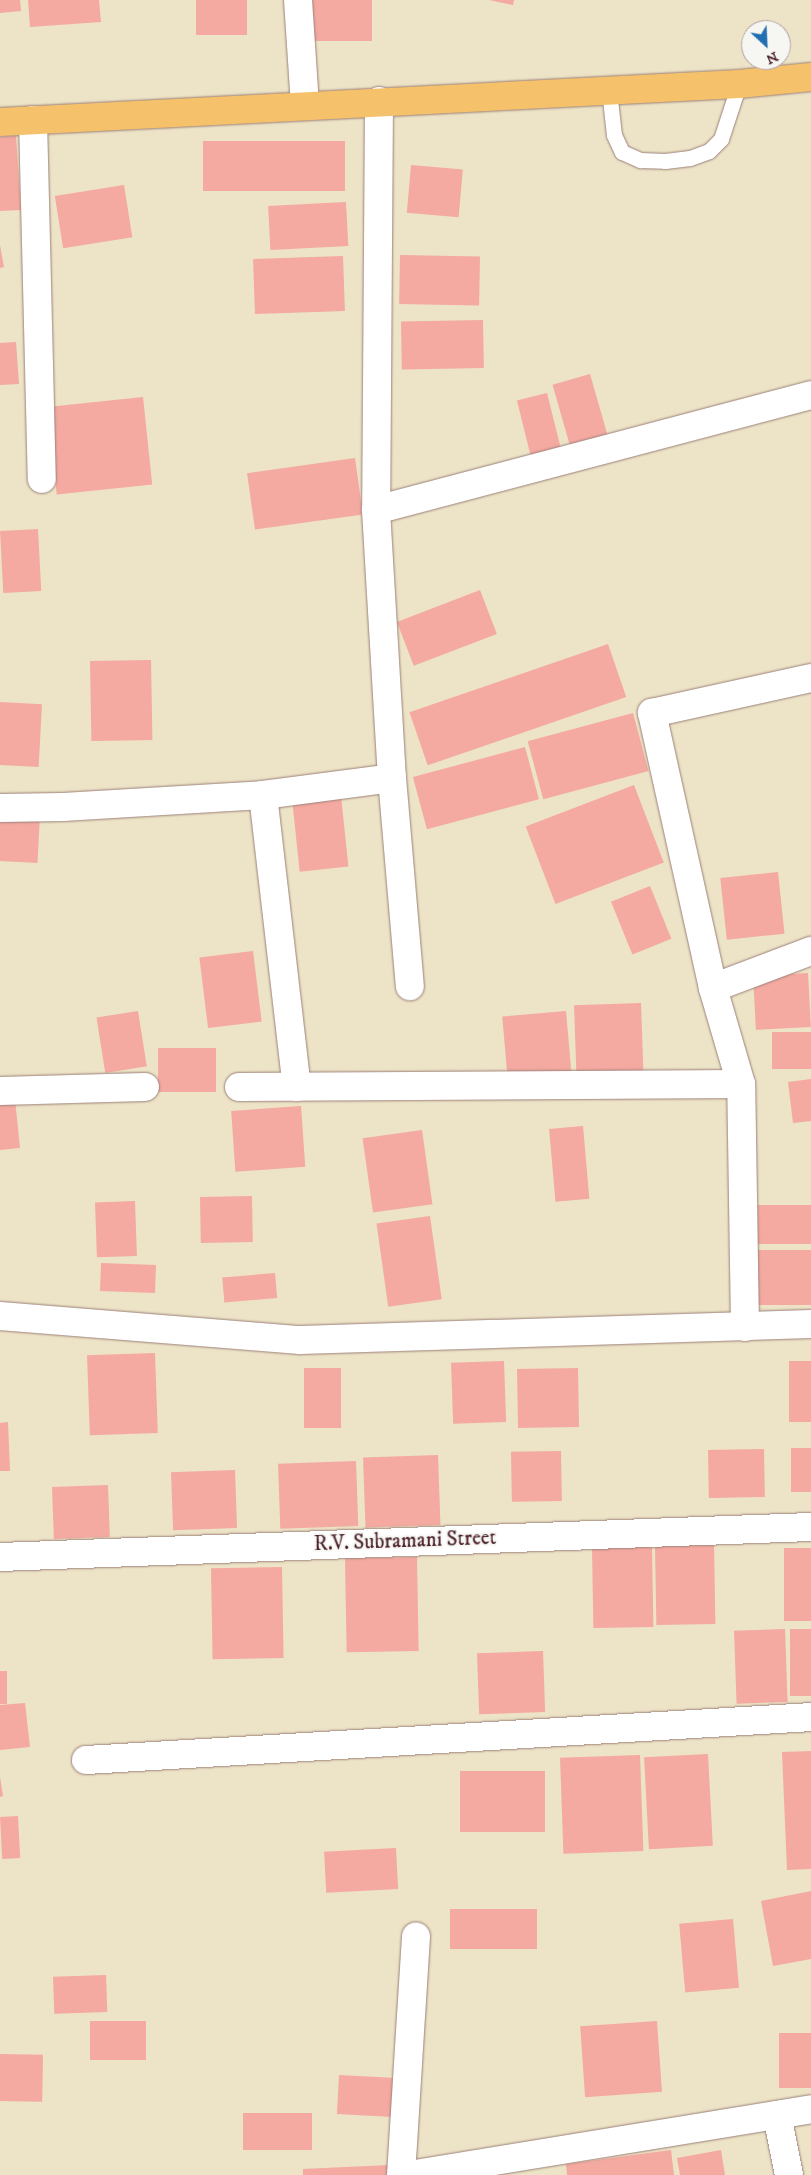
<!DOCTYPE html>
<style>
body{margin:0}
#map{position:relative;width:811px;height:2175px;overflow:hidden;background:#ede3c7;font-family:"IM FELL DW Pica",serif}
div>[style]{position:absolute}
.building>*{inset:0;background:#f4a9a1;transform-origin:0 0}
.roads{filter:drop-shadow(0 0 1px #9c8179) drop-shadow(0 0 1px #9c8179)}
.service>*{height:15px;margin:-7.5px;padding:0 7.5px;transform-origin:7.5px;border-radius:7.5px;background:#fff}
.minor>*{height:28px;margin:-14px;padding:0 14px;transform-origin:14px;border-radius:14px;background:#fff}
.primary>*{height:28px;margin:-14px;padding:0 14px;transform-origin:14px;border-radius:14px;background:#f5c16b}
span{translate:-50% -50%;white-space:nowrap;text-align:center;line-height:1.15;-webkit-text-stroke:4px #f6f6f2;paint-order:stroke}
.street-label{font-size:21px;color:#4a1f2b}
.north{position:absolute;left:741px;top:20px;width:50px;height:50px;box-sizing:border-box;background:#f6f6f2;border:1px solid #b1a0a2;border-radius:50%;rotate:155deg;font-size:14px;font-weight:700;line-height:20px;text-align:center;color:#4a1f2b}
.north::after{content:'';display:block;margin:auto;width:18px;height:22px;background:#1f6fb2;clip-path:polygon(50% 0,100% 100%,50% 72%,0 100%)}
</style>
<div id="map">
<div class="building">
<div style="clip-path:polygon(0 0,20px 0,21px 11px,0 13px)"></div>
<div style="clip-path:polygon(28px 0,99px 0,101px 22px,30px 27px)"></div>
<div style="left:196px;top:0;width:51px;height:35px"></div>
<div style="left:312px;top:0;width:60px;height:41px"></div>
<div style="clip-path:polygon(489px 0,514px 0,513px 5px)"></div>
<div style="clip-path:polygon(16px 136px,21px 210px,0 211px,0 137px)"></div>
<div style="left:345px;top:141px;width:50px;height:142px;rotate:90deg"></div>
<div style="left:411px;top:165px;width:52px;height:48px;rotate:5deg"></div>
<div style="left:124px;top:185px;width:53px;height:70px;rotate:81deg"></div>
<div style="left:346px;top:202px;width:44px;height:78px;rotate:87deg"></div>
<div style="clip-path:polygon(0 245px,4px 267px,0 268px)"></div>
<div style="left:400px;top:255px;width:80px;height:49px;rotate:1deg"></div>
<div style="left:343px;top:256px;width:55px;height:90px;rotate:88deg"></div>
<div style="left:483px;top:320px;width:48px;height:82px;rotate:89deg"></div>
<div style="clip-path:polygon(16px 342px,19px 384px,0 385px,0 343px)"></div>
<div style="left:590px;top:374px;width:65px;height:39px;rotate:74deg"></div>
<div style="left:547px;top:393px;width:57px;height:31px;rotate:76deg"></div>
<div style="left:143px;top:397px;width:88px;height:96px;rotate:84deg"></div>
<div style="left:355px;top:458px;width:57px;height:109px;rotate:82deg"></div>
<div style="left:38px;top:529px;width:62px;height:38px;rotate:87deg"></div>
<div style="left:480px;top:590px;width:47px;height:89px;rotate:69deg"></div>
<div style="left:608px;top:644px;width:56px;height:210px;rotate:71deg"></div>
<div style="left:151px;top:660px;width:80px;height:61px;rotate:89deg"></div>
<div style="left:0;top:702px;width:42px;height:63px;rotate:3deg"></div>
<div style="left:633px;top:713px;width:60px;height:109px;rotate:75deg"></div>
<div style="left:525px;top:747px;width:54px;height:116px;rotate:75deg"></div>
<div style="left:634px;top:785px;width:83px;height:116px;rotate:69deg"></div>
<div style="left:341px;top:796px;width:71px;height:49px;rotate:84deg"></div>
<div style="left:0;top:814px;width:40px;height:47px;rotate:3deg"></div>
<div style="left:778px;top:872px;width:62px;height:58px;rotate:84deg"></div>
<div style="left:650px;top:886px;width:57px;height:42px;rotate:68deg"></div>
<div style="left:253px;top:951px;width:71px;height:54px;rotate:83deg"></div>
<div style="left:808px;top:973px;width:54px;height:55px;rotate:87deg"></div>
<div style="left:641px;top:1003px;width:74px;height:67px;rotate:88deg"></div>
<div style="left:138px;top:1011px;width:56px;height:42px;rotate:81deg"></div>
<div style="left:566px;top:1011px;width:64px;height:64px;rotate:85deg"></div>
<div style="left:811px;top:1032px;width:37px;height:39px;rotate:90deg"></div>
<div style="left:158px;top:1048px;width:58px;height:44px"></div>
<div style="clip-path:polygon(811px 1079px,811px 1121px,793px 1123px,788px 1082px)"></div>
<div style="clip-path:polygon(15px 1099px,20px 1148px,0 1150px,0 1101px)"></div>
<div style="left:301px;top:1106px;width:61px;height:70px;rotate:86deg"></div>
<div style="left:583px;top:1126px;width:73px;height:34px;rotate:85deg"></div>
<div style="left:422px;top:1130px;width:75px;height:60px;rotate:82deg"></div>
<div style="left:252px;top:1196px;width:46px;height:52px;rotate:89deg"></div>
<div style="left:135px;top:1201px;width:55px;height:40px;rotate:88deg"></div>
<div style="left:811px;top:1205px;width:39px;height:53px;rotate:90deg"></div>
<div style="left:430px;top:1216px;width:84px;height:54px;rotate:82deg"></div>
<div style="left:811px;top:1250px;width:55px;height:57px;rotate:90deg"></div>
<div style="left:101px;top:1263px;width:55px;height:28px;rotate:2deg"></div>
<div style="left:275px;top:1273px;width:25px;height:53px;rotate:85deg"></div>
<div style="left:155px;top:1353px;width:80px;height:68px;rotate:88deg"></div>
<div style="left:504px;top:1361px;width:61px;height:53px;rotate:88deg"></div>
<div style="left:811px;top:1361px;width:61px;height:22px;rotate:90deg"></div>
<div style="left:304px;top:1368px;width:37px;height:60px"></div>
<div style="left:578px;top:1368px;width:59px;height:61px;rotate:89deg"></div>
<div style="clip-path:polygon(8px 1422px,10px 1471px,0 1471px,0 1423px)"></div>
<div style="left:791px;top:1448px;width:20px;height:44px"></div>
<div style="left:764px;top:1449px;width:48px;height:56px;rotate:89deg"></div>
<div style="left:561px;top:1451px;width:50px;height:50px;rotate:89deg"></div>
<div style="left:438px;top:1455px;width:70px;height:75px;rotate:88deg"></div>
<div style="left:356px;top:1461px;width:65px;height:78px;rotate:88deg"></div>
<div style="left:235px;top:1470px;width:58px;height:64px;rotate:88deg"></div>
<div style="left:108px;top:1485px;width:52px;height:56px;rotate:88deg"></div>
<div style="left:714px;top:1545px;width:79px;height:59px;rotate:89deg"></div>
<div style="left:652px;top:1547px;width:80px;height:60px;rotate:89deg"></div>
<div style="left:811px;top:1548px;width:73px;height:27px;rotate:90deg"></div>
<div style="left:417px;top:1557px;width:94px;height:72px;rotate:89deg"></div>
<div style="left:282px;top:1567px;width:91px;height:71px;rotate:89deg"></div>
<div style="left:785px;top:1629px;width:73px;height:51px;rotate:88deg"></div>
<div style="left:811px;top:1629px;width:67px;height:21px;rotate:90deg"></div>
<div style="left:543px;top:1651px;width:61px;height:66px;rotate:88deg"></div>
<div style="left:0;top:1671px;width:7px;height:33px"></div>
<div style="clip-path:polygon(25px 1703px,30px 1747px,0 1750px,0 1705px)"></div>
<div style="clip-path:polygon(811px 1751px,811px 1869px,787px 1870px,782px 1752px)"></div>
<div style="left:708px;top:1754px;width:92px;height:64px;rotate:87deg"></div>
<div style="left:640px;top:1755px;width:96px;height:80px;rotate:88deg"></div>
<div style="left:545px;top:1771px;width:61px;height:85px;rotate:90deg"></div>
<div style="clip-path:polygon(0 1777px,3px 1796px,0 1797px)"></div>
<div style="left:18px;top:1816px;width:42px;height:18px;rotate:87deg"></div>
<div style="left:396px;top:1848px;width:41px;height:72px;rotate:87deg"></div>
<div style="clip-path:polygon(811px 1891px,811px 1959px,773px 1966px,761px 1901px)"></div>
<div style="left:537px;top:1909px;width:40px;height:87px;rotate:90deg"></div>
<div style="left:733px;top:1919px;width:69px;height:54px;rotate:85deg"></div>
<div style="left:106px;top:1975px;width:37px;height:53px;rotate:88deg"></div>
<div style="left:90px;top:2021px;width:56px;height:39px"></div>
<div style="left:657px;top:2021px;width:71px;height:77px;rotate:86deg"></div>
<div style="left:779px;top:2033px;width:32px;height:55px"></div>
<div style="left:0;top:2054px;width:43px;height:47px;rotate:1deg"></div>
<div style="left:339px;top:2075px;width:61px;height:39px;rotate:3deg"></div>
<div style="left:312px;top:2113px;width:37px;height:69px;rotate:90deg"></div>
<div style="clip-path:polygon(671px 2150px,674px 2175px,567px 2175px,566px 2164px)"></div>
<div style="clip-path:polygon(721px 2150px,725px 2175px,680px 2175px,677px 2158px)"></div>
<div style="clip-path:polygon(389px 2165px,390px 2175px,303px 2175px,303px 2169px)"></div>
</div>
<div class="roads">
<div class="service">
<div style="left:609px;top:90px;width:45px;rotate:83.7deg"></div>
<div style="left:614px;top:135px;width:19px;rotate:65deg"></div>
<div style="left:622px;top:152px;width:20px;rotate:24deg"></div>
<div style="left:640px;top:160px;width:25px;rotate:2deg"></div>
<div style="left:665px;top:161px;width:25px;rotate:-7deg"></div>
<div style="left:690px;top:158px;width:20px;rotate:-20deg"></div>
<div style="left:709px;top:151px;width:17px;rotate:-45deg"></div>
<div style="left:721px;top:139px;width:58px;rotate:-71.9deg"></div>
</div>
<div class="minor">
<div style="left:298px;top:0;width:105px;rotate:86.2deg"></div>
<div style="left:379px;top:101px;width:409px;rotate:90.4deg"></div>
<div style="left:376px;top:510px;width:268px;rotate:86.6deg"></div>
<div style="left:392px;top:778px;width:209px;rotate:85.1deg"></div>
<div style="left:33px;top:120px;width:359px;rotate:88.6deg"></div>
<div style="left:376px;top:510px;width:450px;rotate:-14.8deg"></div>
<div style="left:263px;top:795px;width:294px;rotate:83.4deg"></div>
<div style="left:0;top:808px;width:63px;rotate:-0.9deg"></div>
<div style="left:63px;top:807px;width:200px;rotate:-3.4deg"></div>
<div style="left:263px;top:795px;width:130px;rotate:-7.5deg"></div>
<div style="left:713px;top:988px;width:105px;rotate:-20.7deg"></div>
<div style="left:239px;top:1087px;width:502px;rotate:-0.34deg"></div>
<div style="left:0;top:1091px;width:145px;rotate:-1.6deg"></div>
<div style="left:0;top:1316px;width:301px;rotate:4.6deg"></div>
<div style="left:300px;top:1340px;width:511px;rotate:-1.79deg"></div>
<div style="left:745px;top:1327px;width:243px;rotate:-90.9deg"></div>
<div style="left:741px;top:1084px;width:100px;rotate:-106.3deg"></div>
<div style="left:713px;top:988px;width:282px;rotate:-102.5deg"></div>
<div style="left:652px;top:713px;width:163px;rotate:-12.4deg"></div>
<div style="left:0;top:1557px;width:812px;rotate:-2.12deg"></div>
<div style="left:86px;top:1760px;width:726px;rotate:-3.39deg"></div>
<div style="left:777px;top:2115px;width:61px;rotate:78.7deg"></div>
<div style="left:401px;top:2175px;width:239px;rotate:-86.4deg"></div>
<div style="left:409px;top:2175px;width:407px;rotate:-9.3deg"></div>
</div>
<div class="primary">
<div style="left:0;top:122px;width:740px;rotate:-2.94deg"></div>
<div style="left:739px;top:84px;width:72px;rotate:-5.6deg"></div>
</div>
</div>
<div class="street-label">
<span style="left:405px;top:1541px;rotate:-2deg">R.V. Subramani Street</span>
</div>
<div class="north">N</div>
</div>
